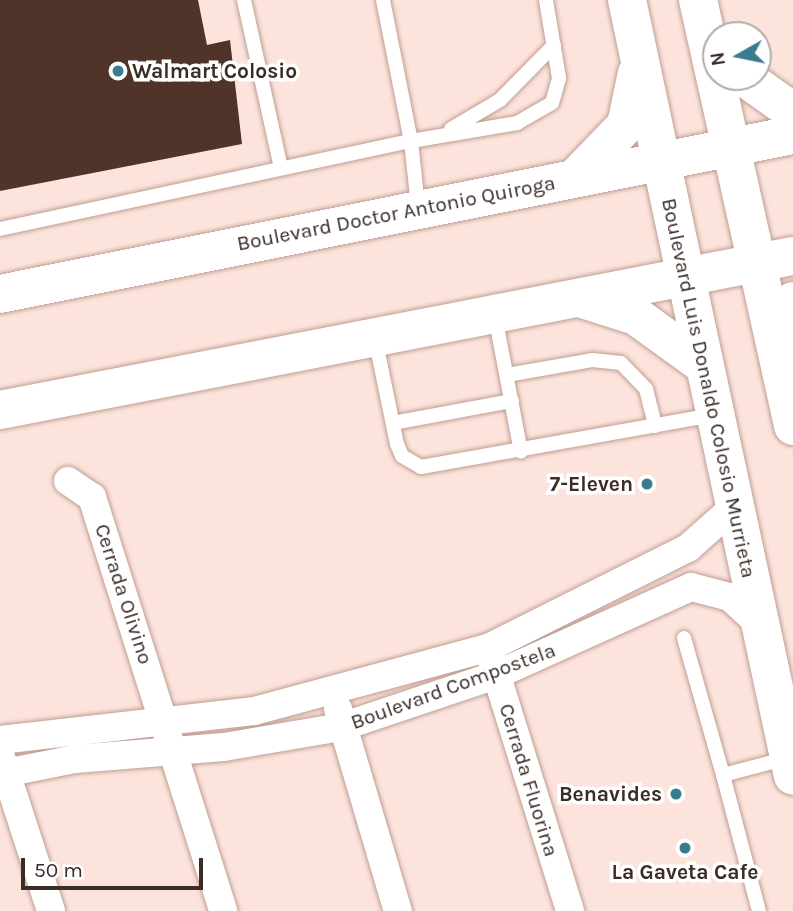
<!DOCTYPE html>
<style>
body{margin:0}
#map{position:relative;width:793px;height:911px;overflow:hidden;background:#fce4dc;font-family:Karla,sans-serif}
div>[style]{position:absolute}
.building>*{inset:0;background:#503329}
.roads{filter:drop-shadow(0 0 2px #c19d91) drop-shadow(0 0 2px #c19d91)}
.service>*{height:14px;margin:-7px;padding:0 7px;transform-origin:7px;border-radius:7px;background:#fff}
.minor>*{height:28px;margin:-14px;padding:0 14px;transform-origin:14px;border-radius:14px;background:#fff}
.secondary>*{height:38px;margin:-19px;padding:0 19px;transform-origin:19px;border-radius:19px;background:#fff}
.primary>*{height:38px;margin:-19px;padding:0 19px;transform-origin:19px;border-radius:19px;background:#fff}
.dots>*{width:19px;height:19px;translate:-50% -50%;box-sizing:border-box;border:4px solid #fff;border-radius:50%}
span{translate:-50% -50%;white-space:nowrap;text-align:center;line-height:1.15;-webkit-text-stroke:7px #fff;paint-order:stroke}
.poi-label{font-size:21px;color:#3a2c27;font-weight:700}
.left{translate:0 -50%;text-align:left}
.right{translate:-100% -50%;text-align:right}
.street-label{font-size:21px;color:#3a2c27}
.north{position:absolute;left:702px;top:21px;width:70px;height:70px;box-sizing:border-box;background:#fff;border:2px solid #b0aba9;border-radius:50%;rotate:261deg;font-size:19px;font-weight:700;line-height:28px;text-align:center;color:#3a2c27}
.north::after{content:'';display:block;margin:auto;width:24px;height:32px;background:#3a7b8e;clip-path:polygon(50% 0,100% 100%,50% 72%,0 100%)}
.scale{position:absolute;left:21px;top:858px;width:182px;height:32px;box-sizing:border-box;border:4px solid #3a2c27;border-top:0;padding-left:9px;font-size:21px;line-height:24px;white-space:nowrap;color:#3a2c27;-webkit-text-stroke:5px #fff;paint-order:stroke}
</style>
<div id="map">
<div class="building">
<div style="clip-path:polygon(0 0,198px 0,207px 45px,230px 40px,242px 144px,0 191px)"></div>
</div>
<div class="roads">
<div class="service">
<div style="left:244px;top:0;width:172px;rotate:77.6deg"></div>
<div style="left:383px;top:0;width:144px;rotate:78.8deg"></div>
<div style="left:411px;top:141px;width:108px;rotate:-9.6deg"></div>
<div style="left:517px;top:123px;width:40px;rotate:-29.7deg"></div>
<div style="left:552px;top:103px;width:26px;rotate:-74deg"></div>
<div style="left:559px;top:78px;width:79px;rotate:-99.5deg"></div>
<div style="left:451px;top:129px;width:57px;rotate:-30.6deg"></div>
<div style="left:500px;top:100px;width:77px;rotate:-45.5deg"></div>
<div style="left:0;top:229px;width:420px;rotate:-12.1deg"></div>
<div style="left:411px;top:141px;width:66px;rotate:83.9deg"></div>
<div style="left:495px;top:316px;width:138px;rotate:79.2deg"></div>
<div style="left:375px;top:338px;width:108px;rotate:78.3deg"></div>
<div style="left:397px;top:444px;width:13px;rotate:67deg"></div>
<div style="left:402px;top:456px;width:22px;rotate:30deg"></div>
<div style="left:421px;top:467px;width:298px;rotate:-10.1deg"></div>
<div style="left:507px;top:375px;width:86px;rotate:-10deg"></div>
<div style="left:592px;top:360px;width:29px;rotate:6deg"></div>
<div style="left:621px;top:363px;width:36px;rotate:46deg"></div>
<div style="left:646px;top:389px;width:38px;rotate:76deg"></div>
<div style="left:393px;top:423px;width:121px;rotate:-10.5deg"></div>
<div style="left:684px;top:638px;width:142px;rotate:74.1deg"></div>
<div style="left:723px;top:775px;width:67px;rotate:-14.7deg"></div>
<div style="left:723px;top:775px;width:141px;rotate:75.2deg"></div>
</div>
<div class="minor">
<div style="left:68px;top:481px;width:29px;rotate:34deg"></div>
<div style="left:92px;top:497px;width:434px;rotate:72.4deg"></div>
<div style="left:491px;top:657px;width:266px;rotate:72.7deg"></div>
<div style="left:338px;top:709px;width:211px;rotate:73.5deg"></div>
<div style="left:0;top:740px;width:256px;rotate:-6.5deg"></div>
<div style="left:254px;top:711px;width:242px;rotate:-15.1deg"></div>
<div style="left:488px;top:648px;width:224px;rotate:-26.6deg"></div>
<div style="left:688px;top:548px;width:59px;rotate:-41.6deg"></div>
<div style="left:1px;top:757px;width:162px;rotate:72deg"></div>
<div style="left:0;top:774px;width:76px;rotate:-11.3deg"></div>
<div style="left:75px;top:759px;width:149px;rotate:-4.6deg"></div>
<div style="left:224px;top:747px;width:119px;rotate:-9.7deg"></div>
<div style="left:341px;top:727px;width:163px;rotate:-18.5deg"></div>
<div style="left:496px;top:675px;width:214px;rotate:-24.3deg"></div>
<div style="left:691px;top:587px;width:40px;rotate:14.4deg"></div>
<div style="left:730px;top:597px;width:40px;rotate:43deg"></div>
</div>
<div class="secondary">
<div style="left:757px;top:263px;width:167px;rotate:77.5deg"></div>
<div style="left:686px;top:277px;width:510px;rotate:77.9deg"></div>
</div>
<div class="primary">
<div style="left:627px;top:0;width:283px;rotate:78deg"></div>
<div style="left:698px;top:0;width:270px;rotate:77.4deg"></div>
<div style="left:744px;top:77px;width:60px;rotate:35.5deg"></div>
<div style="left:576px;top:177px;width:72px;rotate:-46.1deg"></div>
<div style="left:626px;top:125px;width:53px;rotate:-78.1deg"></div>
<div style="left:0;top:294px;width:809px;rotate:-11.34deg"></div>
<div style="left:582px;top:299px;width:57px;rotate:17.5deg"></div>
<div style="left:636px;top:316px;width:85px;rotate:35.9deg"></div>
<div style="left:781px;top:371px;width:71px;rotate:-80.3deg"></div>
<div style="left:0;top:410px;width:808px;rotate:-10.99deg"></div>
</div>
</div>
<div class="dots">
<div style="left:118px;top:71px;background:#3a7b8e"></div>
<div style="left:647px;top:484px;background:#3a7b8e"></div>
<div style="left:676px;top:794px;background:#3a7b8e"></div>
<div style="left:685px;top:848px;background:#3a7b8e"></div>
</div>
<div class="poi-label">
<span class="left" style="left:132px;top:71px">Walmart Colosio</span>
<span class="right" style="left:633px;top:484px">7-Eleven</span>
<span class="right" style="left:662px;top:794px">Benavides</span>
<span style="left:685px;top:872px">La Gaveta Cafe</span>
</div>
<div class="street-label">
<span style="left:396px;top:213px;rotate:-11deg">Boulevard Doctor Antonio Quiroga</span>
<span style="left:709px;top:388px;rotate:78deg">Boulevard Luis Donaldo Colosio Murrieta</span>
<span style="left:124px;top:594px;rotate:72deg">Cerrada Olivino</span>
<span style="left:453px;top:686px;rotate:-20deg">Boulevard Compostela</span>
<span style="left:529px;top:780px;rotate:73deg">Cerrada Fluorina</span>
</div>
<div class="north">N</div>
<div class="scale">50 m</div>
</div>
